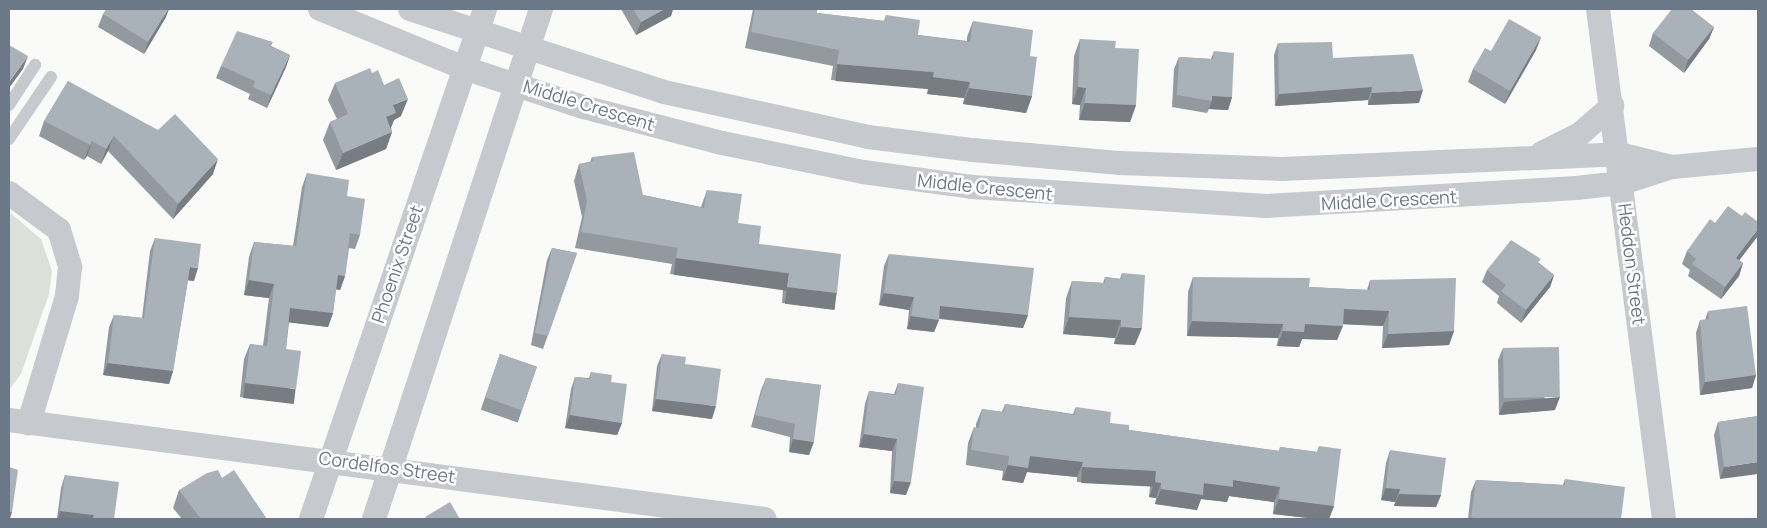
<!DOCTYPE html>
<style>
body{margin:0}
#map{position:relative;width:1767px;height:528px;overflow:hidden;background:#fafaf8;font-family:Manrope,sans-serif}
div>[style]{position:absolute}
.green>*{inset:0;background:#dbe1d9}
.lane>*{height:12px;margin:-6px;padding:0 6px;transform-origin:6px;border-radius:6px;background:#c6c9cd}
.street>*{height:24px;margin:-12px;padding:0 12px;transform-origin:12px;border-radius:12px;background:#c6c9cd}
.wall>*{inset:0;background:#92999f;transform-origin:0 0}
.shaded-wall>*{inset:0;background:#777d82;transform-origin:0 0}
.building>*{inset:0;background:#aab2b9;transform-origin:0 0}
span{translate:-50% -50%;white-space:nowrap;text-align:center;line-height:1.15;-webkit-text-stroke:5px #fff;paint-order:stroke}
.street-label{font-size:18px;color:#6a7888}
.frame{position:absolute;inset:0;border:10px solid #6a7888;pointer-events:none}
</style>
<div id="map">
<div class="green">
<div style="clip-path:polygon(9px 212px,41px 239px,52px 271px,49px 294px,21px 374px,9px 390px)"></div>
</div>
<div class="lane">
<div style="left:9px;top:105px;width:48px;rotate:-57deg"></div>
<div style="left:9px;top:139px;width:75px;rotate:-55.9deg"></div>
</div>
<div class="street">
<div style="left:320px;top:9px;width:156px;rotate:22.3deg"></div>
<div style="left:464px;top:68px;width:125px;rotate:18.1deg"></div>
<div style="left:583px;top:107px;width:144px;rotate:14.5deg"></div>
<div style="left:722px;top:143px;width:144px;rotate:11.6deg"></div>
<div style="left:863px;top:172px;width:110px;rotate:7.8deg"></div>
<div style="left:972px;top:187px;width:295px;rotate:3.7deg"></div>
<div style="left:1266px;top:206px;width:311px;rotate:-3.3deg"></div>
<div style="left:1576px;top:188px;width:46px;rotate:-6.2deg"></div>
<div style="left:1622px;top:183px;width:52px;rotate:-17.7deg"></div>
<div style="left:1672px;top:167px;width:86px;rotate:-5.3deg"></div>
<div style="left:410px;top:9px;width:267px;rotate:18.1deg"></div>
<div style="left:664px;top:92px;width:209px;rotate:12.4deg"></div>
<div style="left:868px;top:137px;width:106px;rotate:7.1deg"></div>
<div style="left:973px;top:150px;width:148px;rotate:5.1deg"></div>
<div style="left:1120px;top:163px;width:162px;rotate:2.1deg"></div>
<div style="left:1282px;top:169px;width:337px;rotate:-2.5deg"></div>
<div style="left:1619px;top:154px;width:55px;rotate:13.8deg"></div>
<div style="left:1598px;top:9px;width:514px;rotate:82.63deg"></div>
<div style="left:1542px;top:153px;width:42px;rotate:-26.6deg"></div>
<div style="left:1580px;top:134px;width:43px;rotate:-41.2deg"></div>
<div style="left:9px;top:193px;width:62px;rotate:36.5deg"></div>
<div style="left:59px;top:230px;width:39px;rotate:73deg"></div>
<div style="left:70px;top:267px;width:29px;rotate:96deg"></div>
<div style="left:67px;top:296px;width:133px;rotate:106.7deg"></div>
<div style="left:9px;top:420px;width:762px;rotate:7.46deg"></div>
<div style="left:311px;top:519px;width:539px;rotate:-71.16deg"></div>
<div style="left:374px;top:519px;width:537px;rotate:-71.87deg"></div>
</div>
<div class="wall">
<div style="clip-path:polygon(621px 9px,673px 9px,671px 16px,636px 35px)"></div>
<div style="clip-path:polygon(753px 9px,817px 9px,817px 13px,884px 21px,886px 15px,918px 35px,967px 41px,967px 37px,973px 21px,1030px 56px,1032px 96px,1026px 113px,963px 104px,964px 98px,927px 94px,928px 88px,831px 80px,833px 66px,745px 48px)"></div>
<div style="clip-path:polygon(103px 14px,166px 17px,144px 54px,98px 27px)"></div>
<div style="clip-path:polygon(1714px 27px,1709px 39px,1684px 73px,1649px 46px,1653px 33px)"></div>
<div style="clip-path:polygon(1541px 37px,1536px 50px,1505px 104px,1468px 82px,1473px 69px,1491px 51px)"></div>
<div style="clip-path:polygon(1080px 39px,1115px 48px,1136px 105px,1130px 122px,1079px 120px,1080px 105px,1072px 104px,1074px 56px)"></div>
<div style="clip-path:polygon(1278px 43px,1333px 58px,1419px 103px,1368px 105px,1368px 100px,1275px 106px,1274px 55px)"></div>
<div style="clip-path:polygon(271px 46px,290px 55px,286px 67px,267px 108px,248px 99px,250px 94px,216px 78px,221px 66px)"></div>
<div style="clip-path:polygon(1214px 51px,1232px 97px,1228px 110px,1209px 109px,1207px 113px,1172px 107px,1174px 69px,1179px 57px,1211px 59px)"></div>
<div style="clip-path:polygon(372px 73px,384px 85px,401px 116px,394px 120px,391px 127px,392px 132px,386px 149px,336px 170px,323px 140px,330px 122px,337px 119px,328px 100px,335px 83px)"></div>
<div style="clip-path:polygon(68px 81px,213px 174px,173px 219px,108px 151px,101px 164px,87px 156px,84px 160px,39px 136px,44px 121px)"></div>
<div style="clip-path:polygon(592px 157px,643px 195px,701px 207px,707px 190px,738px 223px,759px 244px,837px 293px,831px 309px,782px 303px,783px 289px,670px 274px,672px 264px,575px 248px,582px 217px,574px 181px,579px 164px,590px 162px)"></div>
<div style="clip-path:polygon(307px 173px,347px 196px,360px 235px,355px 249px,349px 248px,345px 276px,340px 290px,336px 289px,333px 313px,328px 327px,289px 322px,286px 349px,291px 403px,240px 397px,244px 359px,250px 344px,263px 346px,269px 298px,244px 295px,249px 257px,254px 242px,293px 246px,302px 187px)"></div>
<div style="clip-path:polygon(1715px 223px,1757px 237px,1739px 260px,1743px 263px,1739px 276px,1721px 299px,1688px 276px,1690px 270px,1682px 264px,1687px 251px)"></div>
<div style="clip-path:polygon(155px 238px,194px 281px,188px 280px,173px 371px,169px 384px,103px 375px,109px 327px,114px 315px,142px 318px,150px 251px)"></div>
<div style="clip-path:polygon(552px 248px,577px 253px,543px 349px,531px 345px,547px 260px)"></div>
<div style="clip-path:polygon(889px 254px,1028px 315px,1023px 328px,939px 319px,934px 332px,907px 329px,909px 310px,879px 305px,884px 266px)"></div>
<div style="clip-path:polygon(1539px 263px,1554px 275px,1550px 287px,1521px 323px,1497px 303px,1499px 296px,1482px 282px,1487px 270px)"></div>
<div style="clip-path:polygon(1122px 273px,1135px 345px,1114px 344px,1115px 338px,1063px 334px,1066px 298px,1072px 281px,1103px 283px,1105px 277px,1120px 279px)"></div>
<div style="clip-path:polygon(1193px 277px,1309px 287px,1367px 290px,1370px 280px,1454px 331px,1449px 345px,1382px 348px,1383px 326px,1343px 324px,1337px 340px,1302px 339px,1299px 347px,1277px 346px,1278px 338px,1187px 336px,1188px 292px)"></div>
<div style="clip-path:polygon(1708px 311px,1756px 375px,1752px 388px,1700px 395px,1696px 333px,1700px 320px,1705px 320px)"></div>
<div style="clip-path:polygon(1503px 348px,1555px 410px,1499px 415px,1498px 360px)"></div>
<div style="left:500px;top:354px;width:39px;height:59px;rotate:19deg"></div>
<div style="clip-path:polygon(662px 354px,685px 364px,712px 419px,652px 411px,657px 366px)"></div>
<div style="clip-path:polygon(591px 372px,611px 382px,622px 423px,617px 435px,565px 428px,571px 389px,575px 377px,589px 378px)"></div>
<div style="clip-path:polygon(766px 378px,821px 385px,809px 455px,789px 452px,790px 437px,751px 427px,761px 390px)"></div>
<div style="clip-path:polygon(898px 383px,906px 495px,890px 493px,892px 451px,859px 447px,865px 404px,869px 391px,894px 394px)"></div>
<div style="clip-path:polygon(1005px 404px,1073px 414px,1076px 407px,1110px 423px,1129px 430px,1279px 451px,1280px 447px,1317px 452px,1319px 446px,1334px 506px,1329px 519px,1317px 519px,1273px 514px,1274px 502px,1229px 496px,1227px 502px,1201px 499px,1197px 510px,1155px 504px,1156px 498px,1149px 497px,1150px 486px,1077px 482px,1077px 477px,1027px 472px,1023px 483px,1002px 480px,1003px 471px,966px 465px,968px 443px,974px 427px,976px 428px,976px 424px,982px 409px,1002px 412px)"></div>
<div style="clip-path:polygon(1758px 416px,1720px 479px,1714px 435px,1718px 422px)"></div>
<div style="clip-path:polygon(1390px 450px,1441px 495px,1436px 507px,1394px 506px,1395px 502px,1381px 500px,1386px 463px)"></div>
<div style="clip-path:polygon(65px 475px,114px 519px,57px 519px,61px 488px)"></div>
<div style="clip-path:polygon(222px 478px,267px 519px,182px 519px,173px 508px,179px 490px)"></div>
<div style="clip-path:polygon(1565px 479px,1621px 519px,1468px 519px,1471px 492px,1476px 480px,1563px 485px)"></div>
</div>
<div class="shaded-wall">
<div style="clip-path:polygon(168px 9px,169px 9px,166px 17px,144px 54px,148px 42px)"></div>
<div style="clip-path:polygon(665px 9px,673px 9px,671px 16px,636px 35px,641px 22px)"></div>
<div style="clip-path:polygon(1714px 27px,1709px 39px,1684px 73px,1688px 60px)"></div>
<div style="clip-path:polygon(1541px 37px,1536px 50px,1505px 104px,1510px 91px)"></div>
<div style="clip-path:polygon(290px 55px,286px 67px,267px 108px,271px 95px)"></div>
<div style="clip-path:polygon(28px 56px,23px 69px,9px 88px,9px 82px)"></div>
<div style="left:837px;top:64px;width:97px;height:17px;rotate:5deg"></div>
<div style="clip-path:polygon(933px 77px,970px 82px,964px 98px,927px 94px)"></div>
<div style="clip-path:polygon(1078px 87px,1086px 88px,1080px 105px,1072px 104px)"></div>
<div style="clip-path:polygon(1372px 87px,1368px 100px,1275px 106px,1279px 94px)"></div>
<div style="clip-path:polygon(969px 88px,1032px 96px,1026px 113px,963px 104px)"></div>
<div style="clip-path:polygon(1423px 90px,1419px 103px,1368px 105px,1372px 93px)"></div>
<div style="clip-path:polygon(1212px 96px,1232px 97px,1228px 110px,1209px 109px,1212px 101px)"></div>
<div style="clip-path:polygon(408px 99px,401px 116px,394px 120px,390px 130px,386px 117px,393px 105px)"></div>
<div style="clip-path:polygon(1085px 103px,1136px 105px,1130px 122px,1079px 120px)"></div>
<div style="clip-path:polygon(392px 132px,386px 149px,336px 170px,343px 153px)"></div>
<div style="clip-path:polygon(114px 136px,108px 151px,101px 164px,106px 149px)"></div>
<div style="clip-path:polygon(92px 141px,87px 156px,84px 160px,90px 145px)"></div>
<div style="clip-path:polygon(218px 159px,213px 174px,173px 219px,178px 204px)"></div>
<div style="clip-path:polygon(1758px 229px,1758px 234px,1757px 237px,1732px 270px,1736px 258px)"></div>
<div style="left:676px;top:258px;width:114px;height:17px;rotate:8deg"></div>
<div style="clip-path:polygon(1743px 263px,1739px 276px,1721px 299px,1725px 287px)"></div>
<div style="clip-path:polygon(190px 267px,198px 268px,194px 281px,185px 280px)"></div>
<div style="clip-path:polygon(338px 275px,345px 276px,340px 290px,333px 289px)"></div>
<div style="clip-path:polygon(1554px 275px,1550px 287px,1521px 323px,1526px 310px)"></div>
<div style="clip-path:polygon(249px 280px,274px 284px,269px 298px,244px 295px)"></div>
<div style="left:787px;top:287px;width:50px;height:17px;rotate:7deg"></div>
<div style="clip-path:polygon(884px 293px,914px 297px,909px 310px,879px 305px)"></div>
<div style="clip-path:polygon(940px 306px,1028px 315px,1023px 328px,936px 318px)"></div>
<div style="clip-path:polygon(290px 308px,333px 313px,328px 327px,285px 322px)"></div>
<div style="clip-path:polygon(1344px 309px,1389px 311px,1383px 326px,1338px 324px)"></div>
<div style="clip-path:polygon(911px 316px,939px 320px,934px 332px,907px 329px)"></div>
<div style="clip-path:polygon(1069px 317px,1121px 320px,1115px 338px,1063px 334px)"></div>
<div style="clip-path:polygon(1192px 321px,1283px 324px,1278px 338px,1187px 336px)"></div>
<div style="clip-path:polygon(1305px 324px,1343px 326px,1337px 340px,1302px 339px,1299px 347px,1277px 346px,1283px 331px)"></div>
<div style="clip-path:polygon(1121px 327px,1142px 328px,1135px 345px,1114px 344px)"></div>
<div style="clip-path:polygon(1454px 331px,1449px 345px,1382px 348px,1388px 334px)"></div>
<div style="clip-path:polygon(108px 363px,173px 371px,169px 384px,103px 375px)"></div>
<div style="clip-path:polygon(1756px 375px,1752px 388px,1700px 395px,1705px 382px)"></div>
<div style="left:245px;top:383px;width:51px;height:15px;rotate:7deg"></div>
<div style="clip-path:polygon(1560px 397px,1555px 410px,1499px 415px,1504px 402px)"></div>
<div style="clip-path:polygon(656px 399px,716px 406px,712px 419px,652px 411px)"></div>
<div style="clip-path:polygon(570px 415px,622px 423px,617px 435px,565px 428px)"></div>
<div style="clip-path:polygon(864px 434px,897px 439px,892px 451px,859px 447px)"></div>
<div style="clip-path:polygon(793px 439px,814px 442px,809px 455px,789px 452px)"></div>
<div style="clip-path:polygon(1030px 456px,1083px 462px,1077px 477px,1027px 472px,1023px 483px,1002px 480px,1008px 465px)"></div>
<div style="clip-path:polygon(1758px 462px,1758px 474px,1720px 479px,1724px 467px)"></div>
<div style="left:1082px;top:467px;width:74px;height:16px;rotate:3deg"></div>
<div style="clip-path:polygon(1233px 480px,1280px 487px,1274px 502px,1229px 496px,1227px 502px,1201px 499px,1197px 510px,1155px 504px,1161px 489px)"></div>
<div style="clip-path:polygon(894px 481px,911px 482px,906px 495px,890px 493px)"></div>
<div style="clip-path:polygon(1155px 482px,1161px 483px,1156px 498px,1149px 497px)"></div>
<div style="clip-path:polygon(1386px 488px,1400px 489px,1395px 502px,1381px 500px)"></div>
<div style="clip-path:polygon(1399px 494px,1441px 495px,1436px 507px,1394px 506px)"></div>
<div style="clip-path:polygon(1279px 499px,1334px 506px,1329px 519px,1317px 519px,1273px 514px)"></div>
<div style="clip-path:polygon(60px 511px,94px 515px,92px 519px,58px 519px)"></div>
<div style="clip-path:polygon(9px 512px,12px 512px,10px 519px,9px 519px)"></div>
</div>
<div class="building">
<div style="clip-path:polygon(106px 9px,168px 9px,148px 42px,103px 14px)"></div>
<div style="clip-path:polygon(633px 9px,665px 9px,641px 22px)"></div>
<div style="clip-path:polygon(755px 9px,817px 9px,817px 13px,885px 21px,886px 15px,920px 20px,918px 35px,970px 42px,973px 21px,1033px 30px,1030px 56px,1037px 57px,1032px 96px,969px 88px,970px 82px,933px 77px,934px 72px,837px 64px,839px 50px,751px 32px)"></div>
<div style="clip-path:polygon(1672px 9px,1691px 9px,1714px 27px,1688px 60px,1653px 33px)"></div>
<div style="clip-path:polygon(1509px 19px,1541px 37px,1510px 91px,1473px 69px,1485px 48px,1491px 51px)"></div>
<div style="clip-path:polygon(237px 31px,273px 42px,271px 46px,290px 55px,271px 95px,253px 87px,255px 81px,221px 66px)"></div>
<div style="clip-path:polygon(1080px 39px,1116px 41px,1115px 48px,1139px 49px,1136px 105px,1085px 103px,1086px 88px,1078px 87px)"></div>
<div style="clip-path:polygon(1332px 42px,1333px 58px,1413px 54px,1423px 90px,1372px 93px,1372px 87px,1279px 94px,1278px 43px)"></div>
<div style="clip-path:polygon(9px 45px,28px 56px,9px 82px)"></div>
<div style="clip-path:polygon(1214px 51px,1234px 53px,1232px 97px,1212px 96px,1212px 101px,1177px 95px,1179px 57px,1213px 59px)"></div>
<div style="clip-path:polygon(370px 68px,372px 73px,378px 70px,384px 85px,399px 78px,408px 99px,393px 105px,396px 113px,386px 117px,392px 132px,343px 153px,330px 122px,348px 114px,335px 83px)"></div>
<div style="clip-path:polygon(68px 81px,158px 130px,175px 114px,218px 159px,178px 204px,114px 136px,106px 149px,92px 141px,90px 145px,44px 121px)"></div>
<div style="clip-path:polygon(634px 152px,643px 195px,704px 208px,707px 190px,742px 194px,738px 223px,761px 226px,759px 244px,841px 254px,837px 293px,787px 287px,789px 273px,676px 258px,678px 248px,581px 232px,587px 201px,579px 164px,593px 161px,592px 157px)"></div>
<div style="clip-path:polygon(307px 173px,349px 180px,347px 196px,365px 199px,360px 235px,350px 233px,345px 276px,338px 275px,333px 313px,290px 308px,286px 349px,301px 351px,296px 389px,245px 383px,250px 344px,267px 346px,274px 284px,249px 280px,254px 242px,296px 246px)"></div>
<div style="clip-path:polygon(1728px 206px,1742px 216px,1745px 212px,1758px 222px,1758px 229px,1736px 258px,1743px 263px,1725px 287px,1692px 264px,1696px 259px,1687px 251px,1710px 219px,1715px 223px)"></div>
<div style="clip-path:polygon(155px 238px,201px 244px,198px 268px,190px 267px,173px 371px,108px 363px,114px 315px,144px 318px)"></div>
<div style="clip-path:polygon(1511px 240px,1541px 259px,1538px 262px,1554px 275px,1526px 310px,1501px 291px,1506px 285px,1487px 270px)"></div>
<div style="clip-path:polygon(552px 248px,577px 253px,548px 336px,535px 333px)"></div>
<div style="clip-path:polygon(889px 254px,1034px 268px,1028px 315px,940px 306px,939px 320px,911px 316px,914px 297px,884px 293px)"></div>
<div style="clip-path:polygon(1122px 273px,1145px 275px,1142px 328px,1121px 327px,1121px 320px,1069px 317px,1072px 281px,1105px 283px,1105px 277px,1122px 279px)"></div>
<div style="clip-path:polygon(1193px 277px,1310px 278px,1309px 287px,1370px 290px,1370px 280px,1456px 278px,1454px 331px,1388px 334px,1389px 311px,1344px 309px,1343px 326px,1305px 324px,1304px 332px,1283px 331px,1283px 324px,1192px 321px)"></div>
<div style="clip-path:polygon(1747px 306px,1756px 375px,1705px 382px,1700px 320px,1709px 319px,1708px 311px)"></div>
<div style="left:1559px;top:347px;width:50px;height:56px;rotate:89deg"></div>
<div style="left:500px;top:354px;width:39px;height:46px;rotate:19deg"></div>
<div style="clip-path:polygon(662px 354px,686px 357px,685px 364px,721px 369px,716px 406px,656px 399px)"></div>
<div style="clip-path:polygon(591px 372px,612px 375px,611px 382px,627px 384px,622px 423px,570px 415px,575px 377px,590px 379px)"></div>
<div style="clip-path:polygon(766px 378px,821px 385px,814px 442px,793px 439px,795px 424px,755px 415px)"></div>
<div style="clip-path:polygon(898px 383px,924px 387px,911px 482px,894px 481px,897px 439px,864px 434px,869px 391px,896px 395px)"></div>
<div style="clip-path:polygon(1005px 404px,1075px 415px,1076px 407px,1111px 412px,1110px 423px,1129px 425px,1129px 430px,1280px 451px,1280px 447px,1318px 452px,1319px 446px,1341px 449px,1334px 506px,1279px 499px,1280px 487px,1233px 480px,1233px 487px,1204px 483px,1203px 495px,1161px 489px,1161px 483px,1155px 482px,1156px 471px,1082px 467px,1083px 462px,1030px 456px,1028px 468px,1008px 465px,1009px 456px,971px 450px,974px 427px,979px 428px,982px 409px,1004px 412px)"></div>
<div style="clip-path:polygon(1758px 416px,1758px 462px,1724px 467px,1718px 422px)"></div>
<div style="clip-path:polygon(1390px 450px,1446px 458px,1441px 495px,1399px 494px,1400px 489px,1386px 488px)"></div>
<div style="clip-path:polygon(9px 467px,18px 470px,12px 512px,9px 512px)"></div>
<div style="clip-path:polygon(218px 470px,222px 478px,234px 470px,267px 519px,201px 519px,179px 490px,207px 473px)"></div>
<div style="clip-path:polygon(65px 475px,119px 482px,114px 519px,93px 519px,94px 515px,60px 511px)"></div>
<div style="clip-path:polygon(1565px 479px,1625px 487px,1621px 519px,1481px 519px,1471px 517px,1476px 480px,1565px 485px)"></div>
<div style="clip-path:polygon(450px 502px,460px 519px,427px 519px,425px 517px)"></div>
</div>
<div class="street-label">
<span style="left:589px;top:105px;rotate:17deg">Middle Crescent</span>
<span style="left:985px;top:187px;rotate:6deg">Middle Crescent</span>
<span style="left:1389px;top:200px;rotate:-3deg">Middle Crescent</span>
<span style="left:397px;top:264px;rotate:-71deg">Phoenix Street</span>
<span style="left:1632px;top:264px;rotate:83deg">Heddon Street</span>
<span style="left:387px;top:467px;rotate:8deg">Cordelfos Street</span>
</div>
<div class="frame"></div>
</div>
